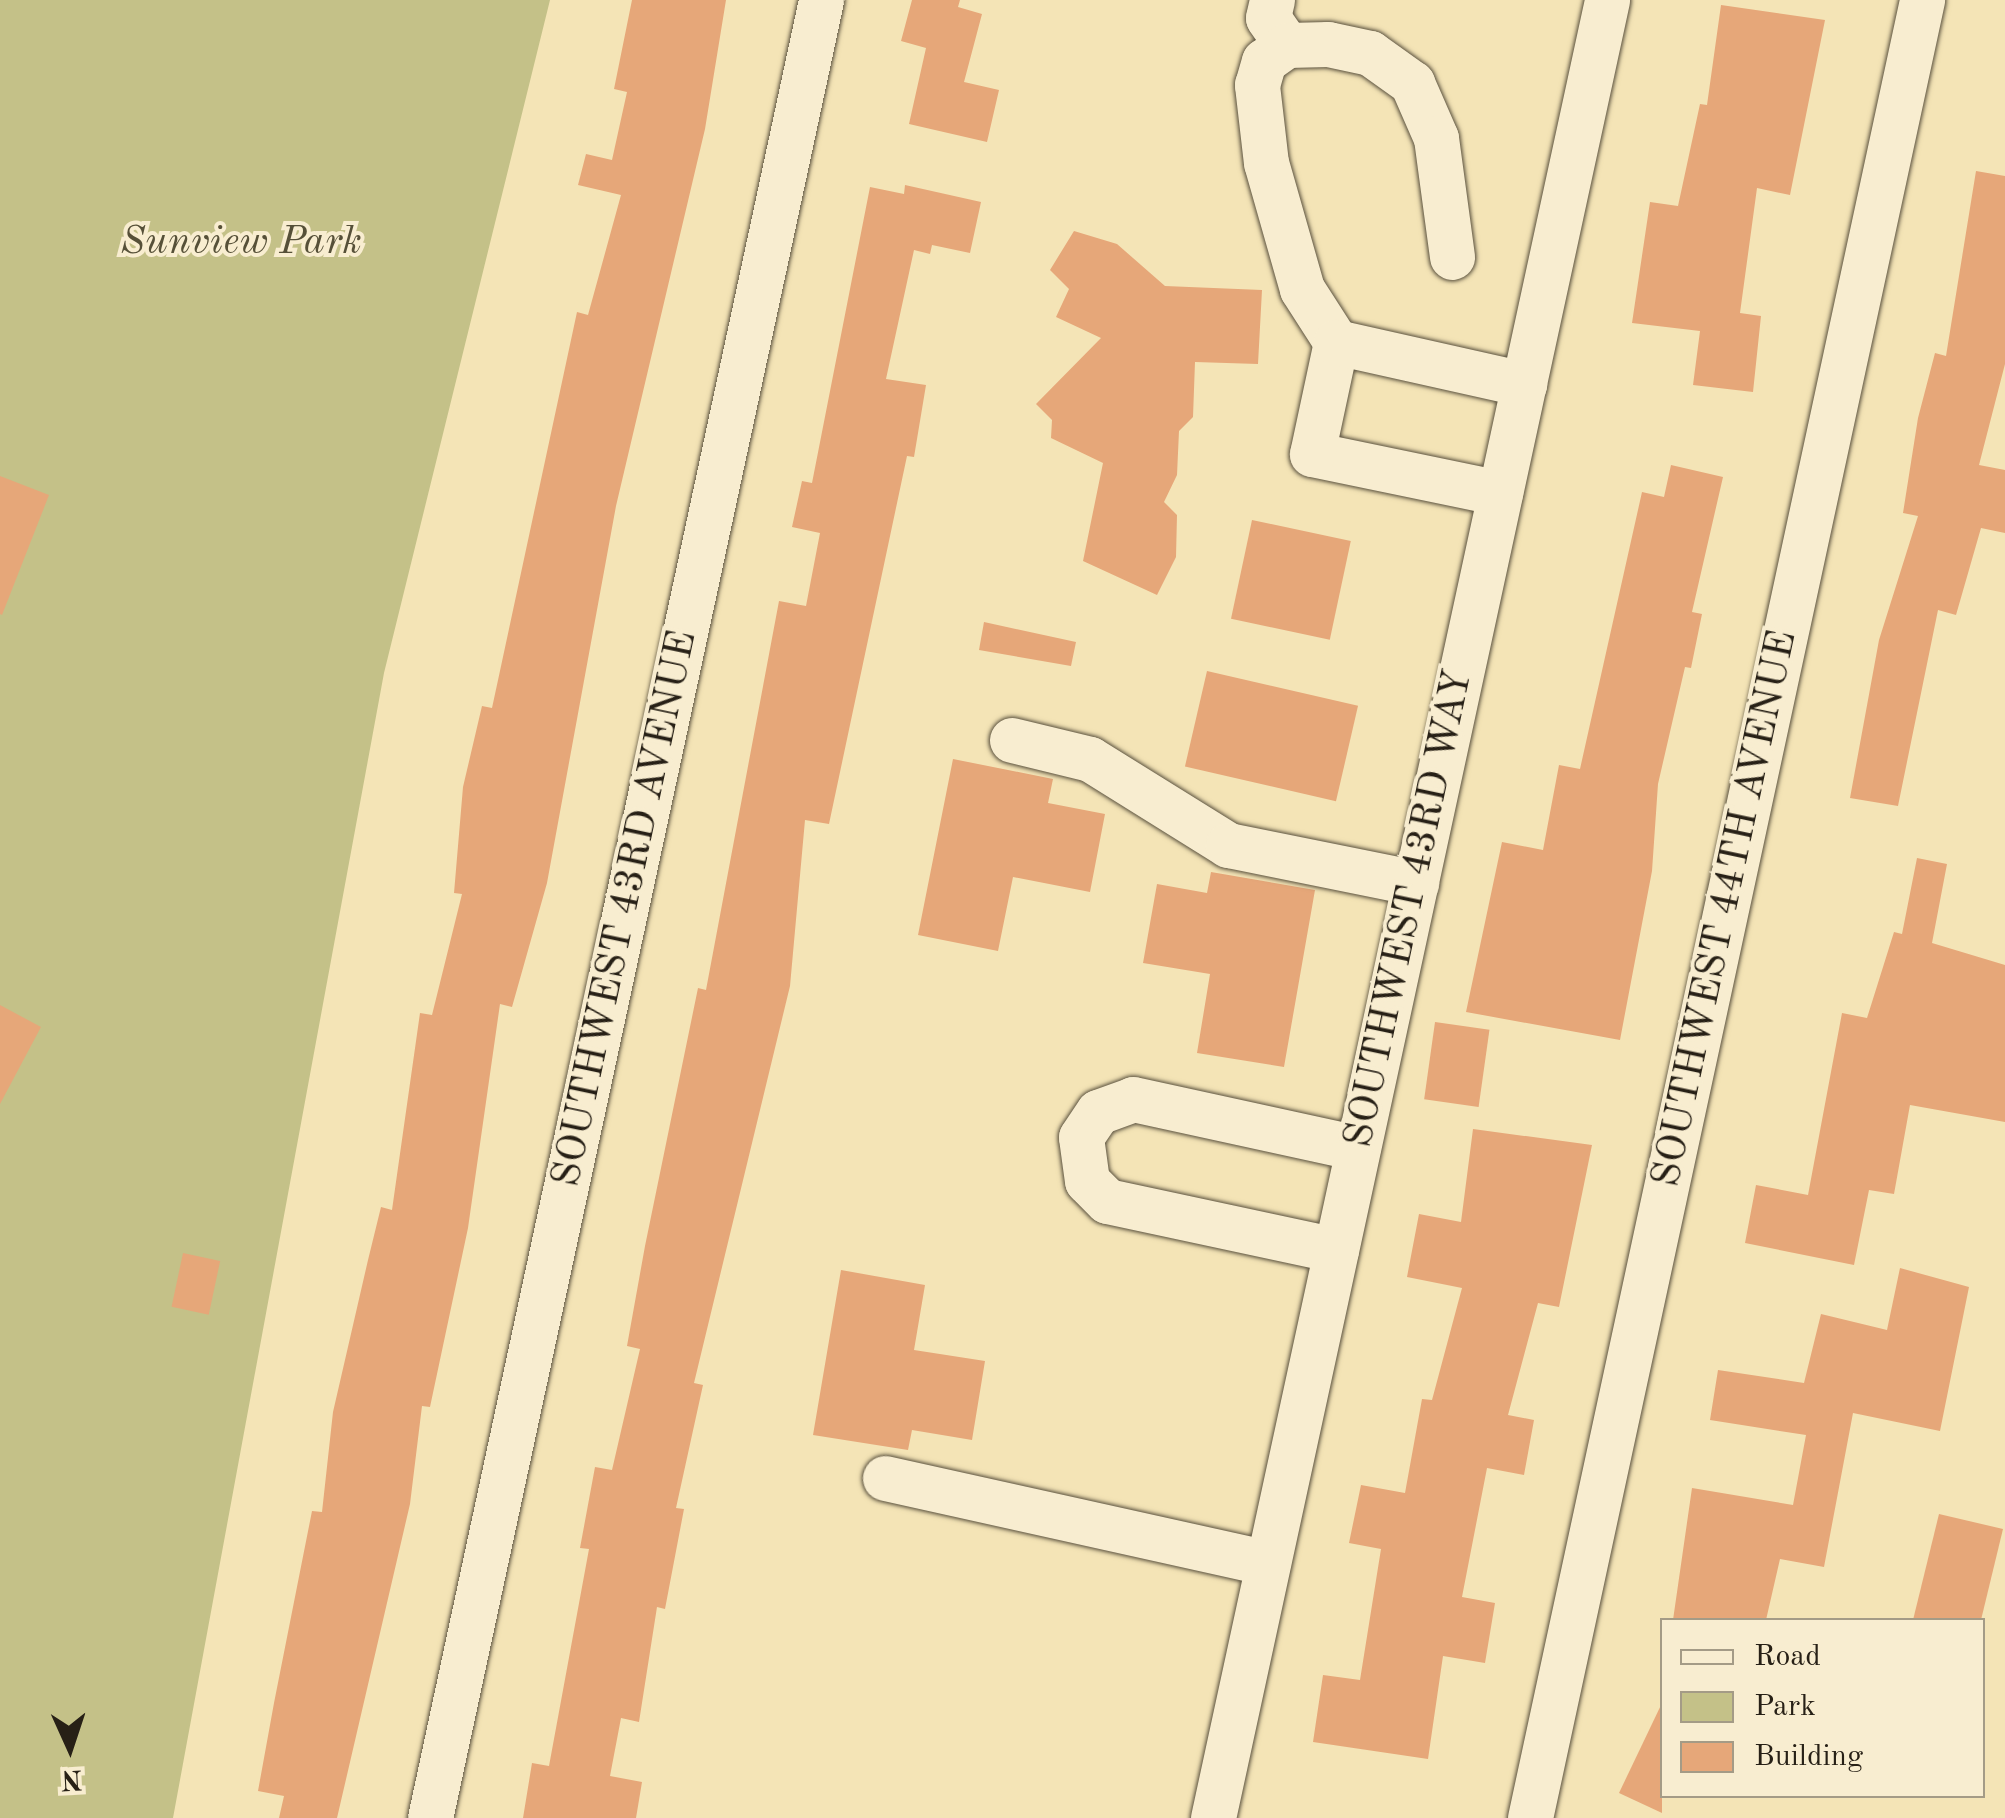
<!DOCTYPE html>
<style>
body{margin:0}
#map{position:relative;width:2005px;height:1818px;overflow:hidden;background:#f4e4b6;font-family:"Old Standard TT",serif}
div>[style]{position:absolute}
.green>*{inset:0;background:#c4c188}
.building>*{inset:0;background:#e6a779;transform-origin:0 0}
.roads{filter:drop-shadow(0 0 2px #5a513e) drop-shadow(0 0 2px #5a513e)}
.minor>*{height:45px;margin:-22.5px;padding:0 22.5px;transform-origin:22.5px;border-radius:22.5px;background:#f8edd0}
span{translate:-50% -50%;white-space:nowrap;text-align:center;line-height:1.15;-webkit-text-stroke:8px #f8edd0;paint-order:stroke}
.park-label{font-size:40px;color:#565038;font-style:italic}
.street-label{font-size:40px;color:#272016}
.legend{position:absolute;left:1660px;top:1618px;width:325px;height:180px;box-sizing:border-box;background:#f8edd0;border:2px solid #a49b86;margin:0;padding:12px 18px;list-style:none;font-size:30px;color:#272016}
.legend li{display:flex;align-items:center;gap:20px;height:50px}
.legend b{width:50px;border:2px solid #a49b86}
.north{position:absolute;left:20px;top:1698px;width:100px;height:100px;-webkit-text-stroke:8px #f8edd0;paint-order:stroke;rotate:177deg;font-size:28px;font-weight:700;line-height:40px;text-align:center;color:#272016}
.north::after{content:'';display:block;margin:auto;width:35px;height:45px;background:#272016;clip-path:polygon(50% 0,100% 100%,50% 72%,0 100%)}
</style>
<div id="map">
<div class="green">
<div style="clip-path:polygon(0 0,550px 0,384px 673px,173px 1818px,0 1818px)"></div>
</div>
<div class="building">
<div style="clip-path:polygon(632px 0,726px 0,705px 129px,616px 506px,547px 883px,512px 1007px,500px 1004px,468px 1228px,430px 1407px,422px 1406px,410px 1504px,337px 1818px,279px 1818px,284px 1796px,258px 1791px,274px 1703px,312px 1511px,322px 1512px,333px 1412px,368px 1260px,381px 1207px,392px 1210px,420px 1013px,432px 1015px,462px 894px,454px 893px,463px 787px,482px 706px,492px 708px,577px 312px,588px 315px,621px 195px,578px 185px,586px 154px,612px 160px,627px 92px,614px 89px)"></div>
<div style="clip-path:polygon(912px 0,960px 0,958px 7px,982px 14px,964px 82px,999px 90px,987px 142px,909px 124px,926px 48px,901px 41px)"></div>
<div style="clip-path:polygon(1721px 5px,1825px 20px,1790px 195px,1757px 188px,1740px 313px,1761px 316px,1753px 392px,1693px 385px,1700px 331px,1632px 323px,1650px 202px,1678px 206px,1700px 104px,1707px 105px)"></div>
<div style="clip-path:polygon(1976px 171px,2005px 176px,2005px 364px,1979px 465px,2005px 470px,2005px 533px,1981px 528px,1956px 615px,1938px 610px,1898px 806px,1850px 798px,1879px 640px,1918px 516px,1903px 513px,1918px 418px,1935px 353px,1946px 356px)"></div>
<div style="clip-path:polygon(905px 185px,981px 202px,970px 253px,932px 245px,930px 254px,914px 250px,886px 379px,926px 385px,914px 457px,907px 456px,829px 824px,805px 820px,790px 986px,694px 1383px,703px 1385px,676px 1508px,684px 1509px,665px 1609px,657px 1607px,639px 1722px,621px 1718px,610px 1776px,642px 1782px,636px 1818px,523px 1818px,532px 1763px,549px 1766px,589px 1549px,580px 1548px,595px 1467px,612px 1470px,640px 1349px,627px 1346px,645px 1246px,698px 988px,706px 990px,779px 601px,806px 606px,820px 533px,792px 527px,802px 481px,812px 483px,870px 187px,904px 194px)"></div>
<div style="clip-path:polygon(1074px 231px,1117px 244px,1165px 286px,1262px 290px,1258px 364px,1195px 362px,1193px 417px,1179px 431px,1177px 475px,1164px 502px,1177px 515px,1176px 557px,1157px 595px,1083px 561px,1103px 463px,1051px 438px,1052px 420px,1036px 404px,1101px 338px,1056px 317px,1069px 289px,1050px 270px)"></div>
<div style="clip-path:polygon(1671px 465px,1723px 477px,1692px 612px,1702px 614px,1691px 668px,1685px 667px,1658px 784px,1652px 871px,1620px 1040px,1466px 1012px,1502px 842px,1543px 850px,1559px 765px,1580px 769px,1642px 492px,1664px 497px)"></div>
<div style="clip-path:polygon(0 476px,49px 495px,2px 615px,0 614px)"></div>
<div style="left:1252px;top:520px;width:101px;height:101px;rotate:12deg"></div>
<div style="clip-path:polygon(984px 622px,1076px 642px,1071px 666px,979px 650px)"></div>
<div style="left:1207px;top:671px;width:155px;height:98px;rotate:13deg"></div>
<div style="clip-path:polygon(953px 759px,1053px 779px,1048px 803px,1105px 814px,1090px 892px,1013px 877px,998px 951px,918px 935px)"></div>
<div style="clip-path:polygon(1917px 858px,1947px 864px,1932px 943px,2005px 965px,2005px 1122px,1910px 1105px,1894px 1194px,1869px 1190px,1854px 1265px,1745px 1243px,1756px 1185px,1808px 1195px,1842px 1013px,1867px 1018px,1894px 932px,1902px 934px)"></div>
<div style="clip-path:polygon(1211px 872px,1315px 890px,1284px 1067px,1197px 1053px,1210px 974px,1143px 963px,1157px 884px,1207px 893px)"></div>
<div style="clip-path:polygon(0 1005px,41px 1027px,0 1104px)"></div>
<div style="left:1435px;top:1022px;width:55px;height:78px;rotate:8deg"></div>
<div style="clip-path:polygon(1473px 1129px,1592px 1145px,1559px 1307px,1538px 1303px,1508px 1415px,1534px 1420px,1524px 1475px,1487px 1468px,1462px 1597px,1495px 1603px,1485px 1663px,1443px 1656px,1428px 1759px,1313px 1742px,1323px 1675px,1360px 1680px,1381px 1549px,1349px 1543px,1361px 1485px,1405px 1493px,1422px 1399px,1432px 1400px,1462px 1288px,1407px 1277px,1419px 1214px,1461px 1222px)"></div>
<div style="left:183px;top:1253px;width:38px;height:55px;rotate:12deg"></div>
<div style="clip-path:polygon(1900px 1268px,1969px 1287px,1940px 1431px,1853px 1413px,1824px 1567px,1780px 1559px,1766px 1620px,1673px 1620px,1692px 1488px,1793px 1505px,1806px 1435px,1710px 1420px,1718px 1370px,1804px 1383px,1821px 1314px,1887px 1330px)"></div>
<div style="clip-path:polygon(841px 1270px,925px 1285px,914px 1350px,985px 1361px,972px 1440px,912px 1430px,908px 1450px,813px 1435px)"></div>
<div style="clip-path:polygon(1939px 1514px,2003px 1529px,1981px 1620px,1913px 1620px)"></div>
<div style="clip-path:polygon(1662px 1703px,1662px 1813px,1619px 1793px)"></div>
</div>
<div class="roads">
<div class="minor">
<div style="left:1272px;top:0;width:18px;rotate:103deg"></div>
<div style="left:1268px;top:18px;width:33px;rotate:55deg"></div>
<div style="left:1336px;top:342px;width:63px;rotate:-122.7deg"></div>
<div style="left:1302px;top:289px;width:131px;rotate:-105.9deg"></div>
<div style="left:1266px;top:163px;width:79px;rotate:-96.6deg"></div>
<div style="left:1257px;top:85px;width:25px;rotate:-74deg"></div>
<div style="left:1264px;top:61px;width:28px;rotate:-35deg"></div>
<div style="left:1287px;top:45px;width:41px;rotate:-1.4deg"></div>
<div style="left:1328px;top:44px;width:43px;rotate:12.1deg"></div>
<div style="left:1370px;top:53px;width:52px;rotate:35.5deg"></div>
<div style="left:1412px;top:83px;width:60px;rotate:66.4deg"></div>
<div style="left:1436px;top:138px;width:120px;rotate:82.3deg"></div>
<div style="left:1500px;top:493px;width:192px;rotate:-168.3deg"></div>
<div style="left:1312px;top:454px;width:115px;rotate:-77.9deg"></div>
<div style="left:1336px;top:342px;width:193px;rotate:12.6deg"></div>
<div style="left:1012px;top:740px;width:80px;rotate:13.7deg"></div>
<div style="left:1090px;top:759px;width:163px;rotate:31.9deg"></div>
<div style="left:1228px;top:845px;width:192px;rotate:11.4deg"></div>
<div style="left:1336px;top:1250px;width:234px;rotate:-167.9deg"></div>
<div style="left:1107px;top:1201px;width:28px;rotate:-135deg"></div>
<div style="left:1087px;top:1181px;width:44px;rotate:-97.8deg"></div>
<div style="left:1081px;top:1137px;width:30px;rotate:-56deg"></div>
<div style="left:1098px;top:1112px;width:37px;rotate:-20deg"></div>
<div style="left:1133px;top:1099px;width:230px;rotate:12.3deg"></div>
<div style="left:885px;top:1478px;width:392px;rotate:12.5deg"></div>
<div style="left:430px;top:1818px;width:1860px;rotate:-77.86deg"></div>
<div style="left:1213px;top:1818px;width:1860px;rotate:-77.77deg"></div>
<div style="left:1530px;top:1818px;width:1860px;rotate:-77.83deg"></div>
</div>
</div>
<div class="park-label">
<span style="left:241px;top:243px">Sunview Park</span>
</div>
<div class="street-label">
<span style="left:626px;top:909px;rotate:-78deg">SOUTHWEST 43RD AVENUE</span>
<span style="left:1410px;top:909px;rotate:-78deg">SOUTHWEST 43RD WAY</span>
<span style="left:1726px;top:909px;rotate:-78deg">SOUTHWEST 44TH AVENUE</span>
</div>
<ul class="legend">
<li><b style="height:12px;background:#f8edd0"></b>Road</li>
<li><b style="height:28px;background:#c4c188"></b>Park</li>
<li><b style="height:28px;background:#e6a779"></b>Building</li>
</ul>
<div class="north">N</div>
</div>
